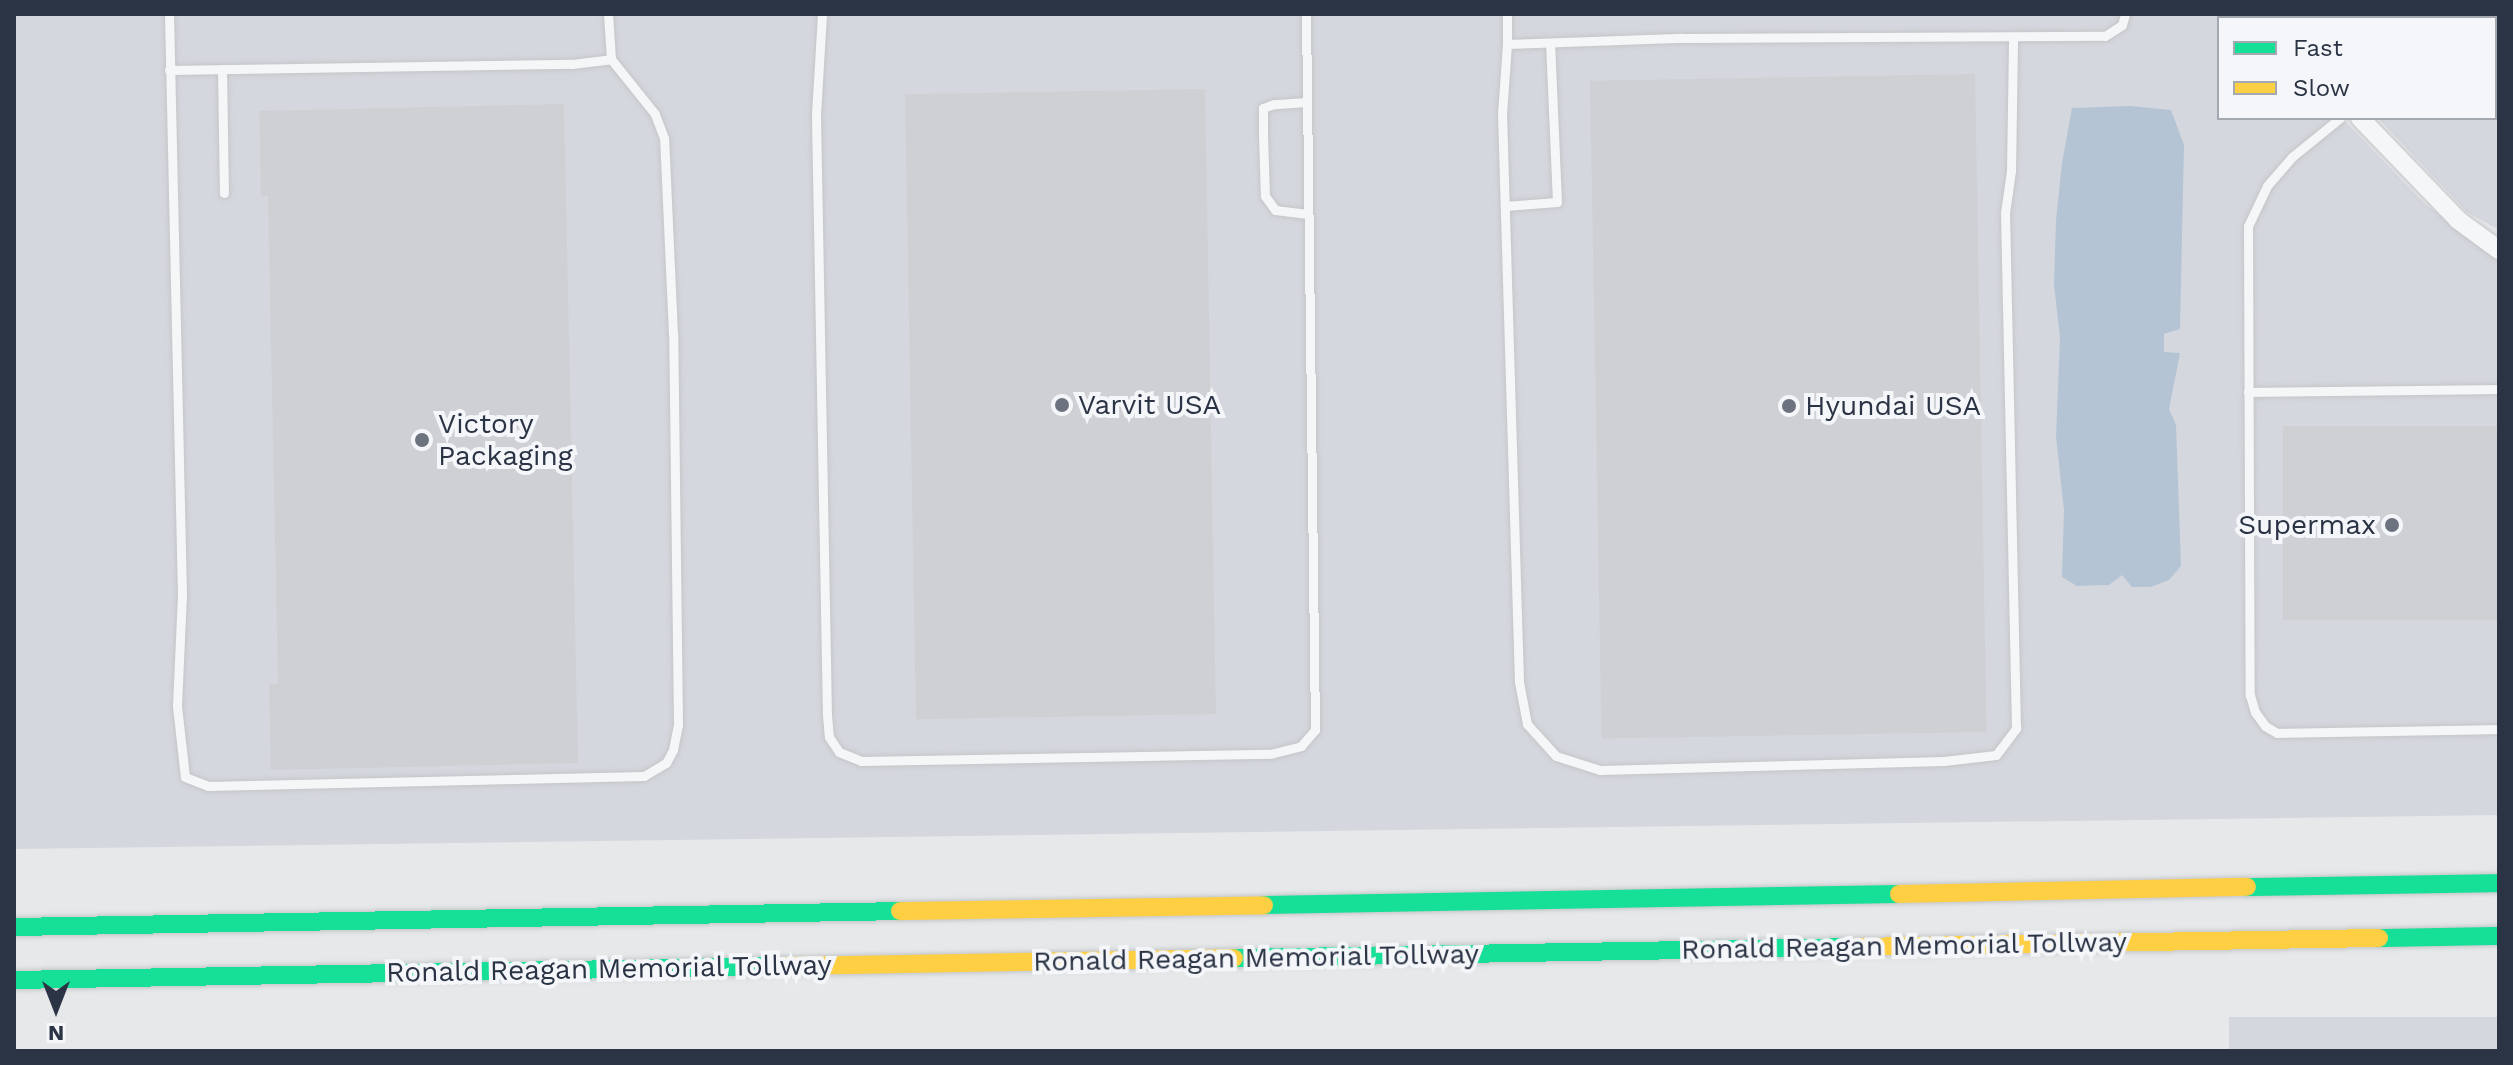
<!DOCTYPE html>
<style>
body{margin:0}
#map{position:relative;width:2513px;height:1065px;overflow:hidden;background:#e6e8ea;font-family:"Work Sans",sans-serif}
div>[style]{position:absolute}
.built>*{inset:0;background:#d4d7dd;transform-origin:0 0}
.water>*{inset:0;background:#b4c4d5}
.building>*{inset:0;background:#ced0d3;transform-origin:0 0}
.roads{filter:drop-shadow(0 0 2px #c4c6c8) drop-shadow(0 0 2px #c4c6c8)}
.lane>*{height:9px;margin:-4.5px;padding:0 4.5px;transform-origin:4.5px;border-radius:4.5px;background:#f5f6f7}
.street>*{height:18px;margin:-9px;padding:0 9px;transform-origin:9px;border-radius:9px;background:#f5f6f7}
.fast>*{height:18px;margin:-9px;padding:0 9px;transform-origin:9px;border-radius:9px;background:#16e098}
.slow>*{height:18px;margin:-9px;padding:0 9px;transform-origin:9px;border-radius:9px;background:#ffcf43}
.dots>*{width:22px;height:22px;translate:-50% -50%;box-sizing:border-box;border:4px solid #f4f6f9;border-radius:50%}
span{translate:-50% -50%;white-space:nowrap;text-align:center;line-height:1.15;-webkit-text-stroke:8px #f4f6f9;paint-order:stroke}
.poi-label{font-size:28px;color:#2b3445}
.left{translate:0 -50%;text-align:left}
.right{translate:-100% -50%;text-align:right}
.street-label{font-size:28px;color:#2b3445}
.frame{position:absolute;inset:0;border:16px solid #2b3445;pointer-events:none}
.legend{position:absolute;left:2217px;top:16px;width:280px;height:104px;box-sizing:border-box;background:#f4f6f9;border:2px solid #a4a8b1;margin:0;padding:10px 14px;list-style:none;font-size:24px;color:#2b3445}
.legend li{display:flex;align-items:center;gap:16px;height:40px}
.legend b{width:40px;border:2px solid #a4a8b1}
.north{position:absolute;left:16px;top:969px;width:80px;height:80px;-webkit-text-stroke:6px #f4f6f9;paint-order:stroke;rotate:180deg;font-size:22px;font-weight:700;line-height:32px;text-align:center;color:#2b3445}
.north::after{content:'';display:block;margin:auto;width:28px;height:36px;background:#2b3445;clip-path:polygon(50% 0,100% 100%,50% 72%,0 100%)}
</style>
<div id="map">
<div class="built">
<div style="clip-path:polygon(14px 14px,2230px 14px,2237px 18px,2219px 18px,2219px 118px,2342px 118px,2423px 202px,2499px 261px,2499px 815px,14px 849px)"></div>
<div style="clip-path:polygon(2287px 14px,2499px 14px,2499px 230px,2467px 212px,2378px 118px,2495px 118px,2495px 18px,2291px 18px)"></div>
<div style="left:2499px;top:1017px;width:34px;height:270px;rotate:90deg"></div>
</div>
<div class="water">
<div style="clip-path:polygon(2130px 106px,2171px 110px,2184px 145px,2180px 329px,2164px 334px,2164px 352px,2180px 353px,2169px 409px,2176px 425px,2181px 566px,2169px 580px,2151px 587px,2132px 587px,2122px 575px,2109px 585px,2077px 586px,2062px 577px,2064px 510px,2056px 437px,2060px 338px,2054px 284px,2056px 220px,2062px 163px,2072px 108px)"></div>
</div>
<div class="building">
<div style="left:1975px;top:74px;width:658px;height:385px;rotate:89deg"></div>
<div style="left:1205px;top:89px;width:625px;height:300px;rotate:89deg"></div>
<div style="clip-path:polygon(564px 104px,578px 763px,271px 770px,269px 684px,278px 684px,268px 196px,261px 196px,259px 111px)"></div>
<div style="left:2499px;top:426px;width:194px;height:216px;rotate:90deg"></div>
</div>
<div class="roads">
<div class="lane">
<div style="left:169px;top:14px;width:581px;rotate:88.72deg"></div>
<div style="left:182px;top:595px;width:111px;rotate:92.6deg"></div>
<div style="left:177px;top:706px;width:71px;rotate:83.6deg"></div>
<div style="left:185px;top:777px;width:25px;rotate:21deg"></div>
<div style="left:208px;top:786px;width:436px;rotate:-1.3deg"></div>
<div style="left:644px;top:776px;width:26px;rotate:-31deg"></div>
<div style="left:666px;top:763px;width:15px;rotate:-62deg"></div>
<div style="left:673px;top:750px;width:25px;rotate:-79deg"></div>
<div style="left:678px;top:725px;width:391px;rotate:-90.7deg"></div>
<div style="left:673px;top:334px;width:196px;rotate:-92.6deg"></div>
<div style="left:664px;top:138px;width:26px;rotate:-111deg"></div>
<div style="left:655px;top:114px;width:70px;rotate:-128.7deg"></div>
<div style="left:611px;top:59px;width:45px;rotate:-93.8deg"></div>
<div style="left:822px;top:14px;width:102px;rotate:93.4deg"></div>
<div style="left:816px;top:116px;width:599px;rotate:88.95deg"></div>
<div style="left:827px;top:715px;width:22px;rotate:85deg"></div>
<div style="left:829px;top:737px;width:18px;rotate:56deg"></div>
<div style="left:839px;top:752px;width:24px;rotate:22deg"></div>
<div style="left:861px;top:761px;width:409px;rotate:-1deg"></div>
<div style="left:1270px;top:754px;width:32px;rotate:-14deg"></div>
<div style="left:1301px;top:746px;width:21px;rotate:-49deg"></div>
<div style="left:1315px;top:730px;width:716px;rotate:-90.72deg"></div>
<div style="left:1507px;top:14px;width:30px;rotate:90deg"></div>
<div style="left:1507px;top:44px;width:176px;rotate:-2deg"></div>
<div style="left:1683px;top:38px;width:422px;rotate:-0.3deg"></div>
<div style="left:2105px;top:36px;width:20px;rotate:-33deg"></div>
<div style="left:2122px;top:25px;width:11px;rotate:-75deg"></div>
<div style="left:1507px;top:44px;width:69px;rotate:94.1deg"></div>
<div style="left:1502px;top:113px;width:569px;rotate:88.29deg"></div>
<div style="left:1519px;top:682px;width:43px;rotate:79.2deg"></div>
<div style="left:1527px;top:724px;width:43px;rotate:47.8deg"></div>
<div style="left:1556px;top:756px;width:46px;rotate:17.7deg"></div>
<div style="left:1600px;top:770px;width:344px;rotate:-1.5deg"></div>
<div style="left:1944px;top:761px;width:52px;rotate:-6.6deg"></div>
<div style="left:1996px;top:755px;width:34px;rotate:-53deg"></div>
<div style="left:2016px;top:728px;width:515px;rotate:-91.22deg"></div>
<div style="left:2005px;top:213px;width:42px;rotate:-81.9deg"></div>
<div style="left:2011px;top:171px;width:134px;rotate:-89.1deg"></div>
<div style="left:222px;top:69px;width:124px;rotate:89.1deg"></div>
<div style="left:169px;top:70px;width:403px;rotate:-0.9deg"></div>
<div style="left:572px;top:64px;width:39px;rotate:-7deg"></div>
<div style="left:1306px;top:102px;width:32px;rotate:176deg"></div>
<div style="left:1274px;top:104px;width:12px;rotate:160deg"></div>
<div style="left:1263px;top:108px;width:26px;rotate:90deg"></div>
<div style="left:1263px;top:134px;width:62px;rotate:88.2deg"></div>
<div style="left:1265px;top:196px;width:17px;rotate:54deg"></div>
<div style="left:1275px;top:210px;width:33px;rotate:7deg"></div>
<div style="left:2340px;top:118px;width:62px;rotate:140.9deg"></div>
<div style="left:2292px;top:157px;width:38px;rotate:131deg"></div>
<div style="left:2267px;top:186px;width:44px;rotate:115.4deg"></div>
<div style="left:2248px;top:226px;width:469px;rotate:89.8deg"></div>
<div style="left:2250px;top:695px;width:18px;rotate:74deg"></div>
<div style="left:2255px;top:712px;width:17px;rotate:54deg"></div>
<div style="left:2265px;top:726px;width:14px;rotate:30deg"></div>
<div style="left:2277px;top:733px;width:222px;rotate:-1deg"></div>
<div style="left:1505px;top:206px;width:52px;rotate:-4.4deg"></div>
<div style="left:1557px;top:202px;width:159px;rotate:-92.5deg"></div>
<div style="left:2248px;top:392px;width:251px;rotate:-0.7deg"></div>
</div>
<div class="street">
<div style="left:2258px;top:14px;width:6px;rotate:39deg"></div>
<div style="left:2360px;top:118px;width:141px;rotate:46.1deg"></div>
<div style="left:2458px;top:220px;width:51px;rotate:36.2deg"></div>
</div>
<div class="fast">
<div style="left:2247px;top:887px;width:252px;rotate:-0.9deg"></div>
<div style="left:1264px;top:905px;width:635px;rotate:-0.99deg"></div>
<div style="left:14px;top:927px;width:886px;rotate:-1.03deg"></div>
<div style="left:2379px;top:938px;width:120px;rotate:-1deg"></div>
<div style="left:1234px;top:958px;width:622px;rotate:-1.01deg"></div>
<div style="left:14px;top:980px;width:772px;rotate:-1.04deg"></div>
</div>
<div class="slow">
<div style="left:1899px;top:894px;width:348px;rotate:-1.2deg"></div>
<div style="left:900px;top:911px;width:364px;rotate:-0.9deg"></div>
<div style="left:1856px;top:947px;width:523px;rotate:-0.99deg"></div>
<div style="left:786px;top:966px;width:448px;rotate:-1deg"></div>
</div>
</div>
<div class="dots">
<div style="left:1062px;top:405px;background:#6c737f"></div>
<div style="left:1789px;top:406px;background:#6c737f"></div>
<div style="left:422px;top:440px;background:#6c737f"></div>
<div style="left:2392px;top:525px;background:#6c737f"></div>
</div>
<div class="poi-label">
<span class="left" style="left:1078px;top:405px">Varvit USA</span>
<span class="left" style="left:1805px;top:406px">Hyundai USA</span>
<span class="left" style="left:438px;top:440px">Victory<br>Packaging</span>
<span class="right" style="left:2376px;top:525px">Supermax</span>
</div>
<div class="street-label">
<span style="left:1904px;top:946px;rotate:-1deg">Ronald Reagan Memorial Tollway</span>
<span style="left:1256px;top:958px;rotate:-1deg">Ronald Reagan Memorial Tollway</span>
<span style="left:609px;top:969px;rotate:-1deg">Ronald Reagan Memorial Tollway</span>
</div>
<div class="frame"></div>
<ul class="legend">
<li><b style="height:10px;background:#16e098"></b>Fast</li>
<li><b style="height:10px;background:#ffcf43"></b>Slow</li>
</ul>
<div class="north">N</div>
</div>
